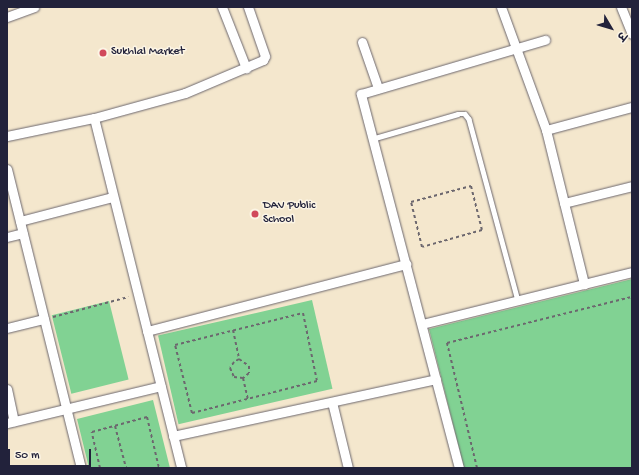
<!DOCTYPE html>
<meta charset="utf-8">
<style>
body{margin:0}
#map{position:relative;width:639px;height:475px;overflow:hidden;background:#f4e7cd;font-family:"Gochi Hand","Playpen Sans Deva",sans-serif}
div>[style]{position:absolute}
.green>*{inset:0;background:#81d293;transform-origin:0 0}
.path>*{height:2px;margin-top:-1px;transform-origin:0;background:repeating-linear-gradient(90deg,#6c676e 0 3px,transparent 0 6px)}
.roads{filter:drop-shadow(0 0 1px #6c676e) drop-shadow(0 0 1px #6c676e)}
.service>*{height:4.5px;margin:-2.25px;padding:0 2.25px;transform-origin:2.25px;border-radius:2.25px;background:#fff}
.minor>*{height:9px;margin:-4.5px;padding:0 4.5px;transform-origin:4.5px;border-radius:4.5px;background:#fff}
.dots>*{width:11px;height:11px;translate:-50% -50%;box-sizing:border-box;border:2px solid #fcf5e5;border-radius:50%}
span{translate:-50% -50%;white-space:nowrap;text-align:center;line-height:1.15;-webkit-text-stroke:3px #fcf5e5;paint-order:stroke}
.poi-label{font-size:12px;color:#22223b}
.left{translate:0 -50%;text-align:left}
.frame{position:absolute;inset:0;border:8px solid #22223b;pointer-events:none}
.north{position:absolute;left:591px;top:8px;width:40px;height:40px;-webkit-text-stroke:3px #fcf5e5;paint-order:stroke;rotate:128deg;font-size:11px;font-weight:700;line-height:16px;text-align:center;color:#22223b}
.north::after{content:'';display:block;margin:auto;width:14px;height:18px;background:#22223b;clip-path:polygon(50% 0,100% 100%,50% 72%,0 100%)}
.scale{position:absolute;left:8px;top:449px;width:83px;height:18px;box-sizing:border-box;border:2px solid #22223b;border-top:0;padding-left:5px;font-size:12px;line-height:14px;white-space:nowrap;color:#22223b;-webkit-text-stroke:3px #fcf5e5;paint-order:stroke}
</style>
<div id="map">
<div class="green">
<div style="clip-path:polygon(632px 279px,632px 468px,464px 468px,429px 329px)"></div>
<div style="left:312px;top:300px;width:91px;height:158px;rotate:77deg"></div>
<div style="left:109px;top:301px;width:81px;height:59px;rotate:76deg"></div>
<div style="clip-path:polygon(153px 400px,170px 468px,89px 468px,77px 419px)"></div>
</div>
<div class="path">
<div style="left:471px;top:186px;width:45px;rotate:76deg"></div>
<div style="left:482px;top:230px;width:62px;rotate:164.2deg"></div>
<div style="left:422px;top:247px;width:46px;rotate:-103.7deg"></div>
<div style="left:411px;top:202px;width:62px;rotate:-14.9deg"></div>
<div style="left:303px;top:313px;width:69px;rotate:78.4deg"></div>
<div style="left:317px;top:381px;width:129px;rotate:165.6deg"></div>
<div style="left:192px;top:413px;width:70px;rotate:-104deg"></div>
<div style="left:175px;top:345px;width:132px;rotate:-14deg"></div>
<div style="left:53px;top:317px;width:78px;rotate:-14.9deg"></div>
<div style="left:233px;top:330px;width:30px;rotate:78deg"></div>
<div style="left:239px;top:359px;width:12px;rotate:35deg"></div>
<div style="left:249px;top:366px;width:7px;rotate:90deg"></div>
<div style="left:249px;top:373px;width:8px;rotate:140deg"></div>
<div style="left:243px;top:378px;width:22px;rotate:77deg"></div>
<div style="left:239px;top:359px;width:6px;rotate:149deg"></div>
<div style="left:234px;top:362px;width:7px;rotate:124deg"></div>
<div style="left:230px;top:368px;width:10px;rotate:66deg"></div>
<div style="left:234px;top:377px;width:9px;rotate:6deg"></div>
<div style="left:115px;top:426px;width:43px;rotate:75.3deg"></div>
<div style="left:100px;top:468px;width:37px;rotate:-103deg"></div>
<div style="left:92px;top:432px;width:57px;rotate:-15.3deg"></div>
<div style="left:147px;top:417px;width:52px;rotate:76.8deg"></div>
<div style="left:477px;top:468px;width:129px;rotate:-103.5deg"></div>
<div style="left:447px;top:343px;width:191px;rotate:-14deg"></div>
</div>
<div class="roads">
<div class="service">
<div style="left:375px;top:138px;width:86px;rotate:-16.1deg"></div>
<div style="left:458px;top:114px;width:7px"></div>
<div style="left:465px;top:114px;width:6px;rotate:51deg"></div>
<div style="left:469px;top:119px;width:188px;rotate:74.9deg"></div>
</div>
<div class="minor">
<div style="left:222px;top:7px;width:66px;rotate:68.5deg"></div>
<div style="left:501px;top:7px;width:131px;rotate:69.9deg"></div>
<div style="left:546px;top:130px;width:159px;rotate:76.1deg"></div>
<div style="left:621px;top:7px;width:29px;rotate:68deg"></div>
<div style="left:7px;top:17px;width:29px;rotate:-20deg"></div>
<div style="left:362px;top:42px;width:49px;rotate:70.8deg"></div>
<div style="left:94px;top:118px;width:361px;rotate:76deg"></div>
<div style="left:546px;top:130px;width:89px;rotate:-15deg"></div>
<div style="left:7px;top:136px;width:89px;rotate:-11.7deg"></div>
<div style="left:94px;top:118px;width:94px;rotate:-15.4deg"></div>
<div style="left:185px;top:93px;width:85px;rotate:-22.9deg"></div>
<div style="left:263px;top:60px;width:4px;rotate:-63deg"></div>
<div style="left:265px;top:56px;width:52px;rotate:-109.1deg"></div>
<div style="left:7px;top:169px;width:308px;rotate:76.1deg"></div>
<div style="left:564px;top:203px;width:70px;rotate:-14deg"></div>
<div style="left:20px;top:221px;width:96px;rotate:-14.5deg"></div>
<div style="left:7px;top:237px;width:16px;rotate:-14deg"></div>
<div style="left:422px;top:324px;width:216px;rotate:-13.9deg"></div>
<div style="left:7px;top:328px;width:38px;rotate:-14deg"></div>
<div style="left:147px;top:331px;width:268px;rotate:-14.5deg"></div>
<div style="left:7px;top:389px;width:33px;rotate:78deg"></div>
<div style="left:332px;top:402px;width:68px;rotate:76.4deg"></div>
<div style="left:7px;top:423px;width:158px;rotate:-13.5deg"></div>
<div style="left:173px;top:436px;width:269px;rotate:-12.2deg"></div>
<div style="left:459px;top:468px;width:387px;rotate:-104.7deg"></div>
<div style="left:361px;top:94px;width:192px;rotate:-16.4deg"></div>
</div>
</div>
<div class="dots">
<div style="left:103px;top:53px;background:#d1495b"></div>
<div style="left:255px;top:214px;background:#d1495b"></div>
</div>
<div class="poi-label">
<span class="left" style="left:111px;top:53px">Sukhlal Market</span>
<span class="left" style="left:263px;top:214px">DAV Public<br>School</span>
</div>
<div class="frame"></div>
<div class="north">उ</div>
<div class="scale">50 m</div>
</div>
